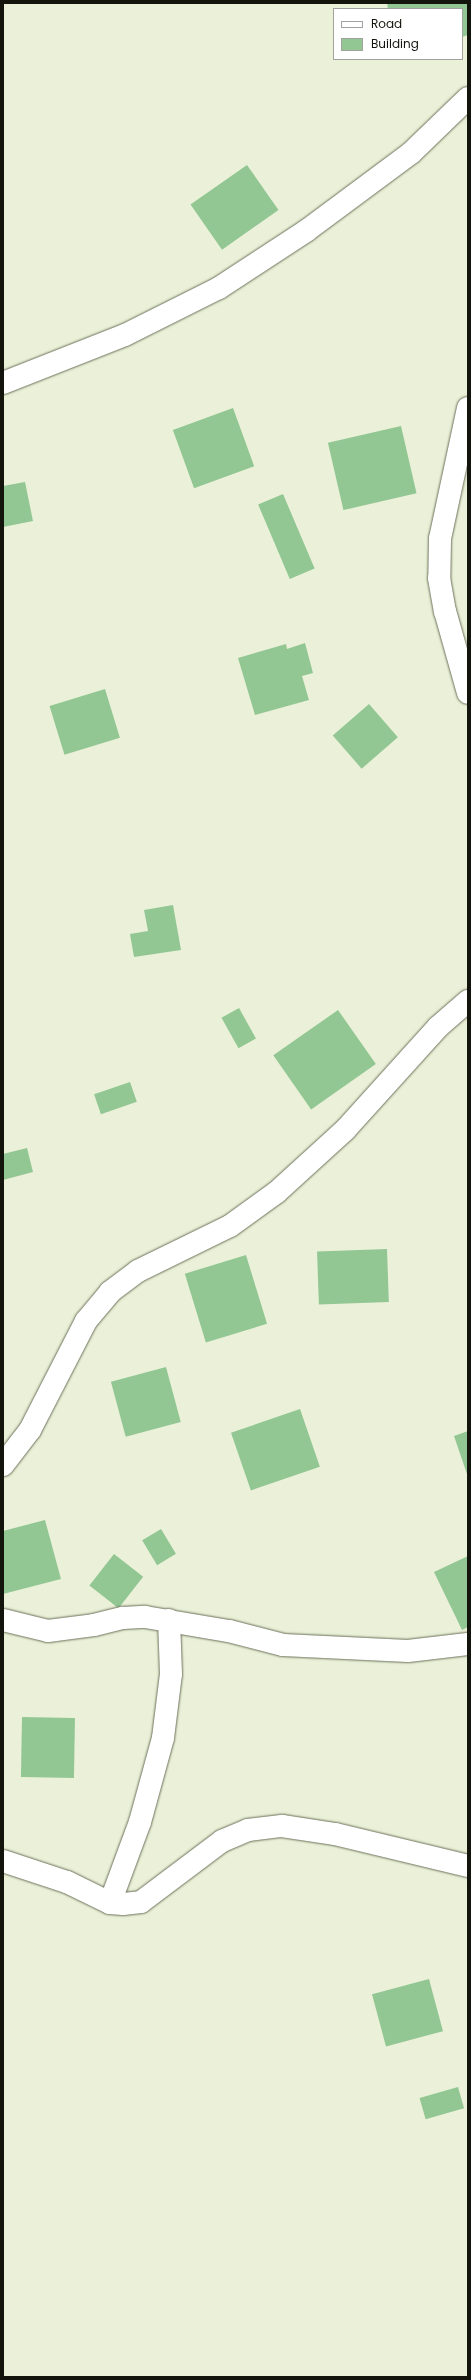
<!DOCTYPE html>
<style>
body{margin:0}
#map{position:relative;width:471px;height:2380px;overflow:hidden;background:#ebf1d8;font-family:Poppins,sans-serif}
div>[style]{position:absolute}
.building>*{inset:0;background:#92c794;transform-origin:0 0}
.roads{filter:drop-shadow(0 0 1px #6c715b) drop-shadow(0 0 1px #6c715b)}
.minor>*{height:22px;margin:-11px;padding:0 11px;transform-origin:11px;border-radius:11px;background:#fff}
span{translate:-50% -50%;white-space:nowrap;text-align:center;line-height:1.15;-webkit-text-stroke:3px #fff;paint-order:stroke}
.frame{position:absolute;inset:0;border:4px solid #13150c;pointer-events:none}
.legend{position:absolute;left:333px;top:8px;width:130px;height:52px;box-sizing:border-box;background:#fff;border:1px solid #a1a19e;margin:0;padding:5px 7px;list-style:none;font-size:12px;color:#13150c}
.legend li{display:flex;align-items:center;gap:8px;height:20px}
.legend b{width:20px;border:1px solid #a1a19e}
</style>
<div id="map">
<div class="building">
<div style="clip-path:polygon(387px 3px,468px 3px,468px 35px,462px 37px,462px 9px,388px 9px)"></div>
<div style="left:247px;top:165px;width:55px;height:69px;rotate:55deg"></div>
<div style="left:233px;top:408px;width:62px;height:64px;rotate:70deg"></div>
<div style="left:401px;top:426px;width:69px;height:75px;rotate:77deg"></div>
<div style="clip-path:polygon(25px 482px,33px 521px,3px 527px,3px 486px)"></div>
<div style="left:283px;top:494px;width:81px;height:27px;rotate:67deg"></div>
<div style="clip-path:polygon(305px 643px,313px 673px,302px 676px,309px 700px,255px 715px,238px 658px,286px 644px,287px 649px)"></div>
<div style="left:105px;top:689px;width:51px;height:58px;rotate:73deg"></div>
<div style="left:369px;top:704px;width:44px;height:48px;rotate:49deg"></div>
<div style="clip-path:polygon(173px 905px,181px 950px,134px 957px,130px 934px,148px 931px,144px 910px)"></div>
<div style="left:239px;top:1008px;width:35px;height:20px;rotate:61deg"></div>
<div style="left:338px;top:1010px;width:66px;height:79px;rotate:55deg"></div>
<div style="left:130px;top:1082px;width:21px;height:38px;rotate:71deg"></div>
<div style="clip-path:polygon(27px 1148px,33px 1172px,3px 1180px,3px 1154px)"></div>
<div style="left:387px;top:1249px;width:53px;height:70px;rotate:88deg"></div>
<div style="left:246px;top:1255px;width:72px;height:64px;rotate:73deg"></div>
<div style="left:166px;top:1367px;width:57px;height:57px;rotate:75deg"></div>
<div style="left:300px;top:1409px;width:61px;height:73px;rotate:71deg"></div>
<div style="clip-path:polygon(468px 1431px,468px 1477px,454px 1436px)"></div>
<div style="clip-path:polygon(45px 1520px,61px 1579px,3px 1594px,3px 1531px)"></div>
<div style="left:161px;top:1529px;width:29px;height:22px;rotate:59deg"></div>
<div style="left:114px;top:1554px;width:37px;height:40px;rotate:38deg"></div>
<div style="clip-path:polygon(468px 1556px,468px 1627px,462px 1630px,434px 1572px)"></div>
<div style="left:22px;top:1717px;width:53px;height:60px;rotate:1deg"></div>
<div style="left:429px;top:1979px;width:54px;height:59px;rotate:75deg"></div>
<div style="left:458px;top:2087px;width:22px;height:40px;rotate:74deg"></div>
</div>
<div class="roads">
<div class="minor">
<div style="left:3px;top:383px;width:131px;rotate:-21.5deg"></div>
<div style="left:125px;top:335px;width:105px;rotate:-26.6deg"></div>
<div style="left:219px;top:288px;width:104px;rotate:-33.2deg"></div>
<div style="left:306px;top:231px;width:131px;rotate:-36.6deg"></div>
<div style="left:411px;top:153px;width:79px;rotate:-44deg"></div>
<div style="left:468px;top:408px;width:134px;rotate:102.1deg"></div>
<div style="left:440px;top:539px;width:39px;rotate:91deg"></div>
<div style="left:439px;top:578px;width:34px;rotate:80deg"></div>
<div style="left:445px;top:611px;width:85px;rotate:74.3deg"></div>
<div style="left:3px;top:1465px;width:44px;rotate:-52.4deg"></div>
<div style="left:30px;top:1430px;width:123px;rotate:-62.8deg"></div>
<div style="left:86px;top:1321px;width:38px;rotate:-50deg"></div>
<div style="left:110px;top:1292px;width:35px;rotate:-37deg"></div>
<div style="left:138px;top:1271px;width:102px;rotate:-26.1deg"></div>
<div style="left:230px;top:1226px;width:58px;rotate:-35.9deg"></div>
<div style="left:277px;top:1192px;width:92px;rotate:-42.4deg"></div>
<div style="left:345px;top:1130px;width:139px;rotate:-47.9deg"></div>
<div style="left:438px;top:1027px;width:40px;rotate:-41deg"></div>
<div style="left:3px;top:1620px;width:46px;rotate:13.7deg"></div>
<div style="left:48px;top:1631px;width:46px;rotate:-7.4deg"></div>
<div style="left:94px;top:1625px;width:30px;rotate:-14deg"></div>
<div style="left:123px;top:1618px;width:22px;rotate:-3deg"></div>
<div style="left:145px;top:1617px;width:85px;rotate:9.5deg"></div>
<div style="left:229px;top:1631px;width:56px;rotate:14.5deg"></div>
<div style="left:283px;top:1645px;width:125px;rotate:2.7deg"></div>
<div style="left:408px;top:1651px;width:60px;rotate:-6.7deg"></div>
<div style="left:3px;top:1861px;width:67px;rotate:18.2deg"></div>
<div style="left:67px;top:1882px;width:48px;rotate:26deg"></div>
<div style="left:110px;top:1903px;width:13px;rotate:4deg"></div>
<div style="left:123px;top:1904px;width:18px;rotate:-6deg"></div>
<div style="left:141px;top:1902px;width:101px;rotate:-37deg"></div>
<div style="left:222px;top:1841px;width:28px;rotate:-23deg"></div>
<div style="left:248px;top:1830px;width:34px;rotate:-7deg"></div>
<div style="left:282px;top:1826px;width:54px;rotate:8.6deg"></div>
<div style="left:335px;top:1834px;width:137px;rotate:13.5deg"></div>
<div style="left:110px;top:1903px;width:86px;rotate:-69.7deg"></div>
<div style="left:140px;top:1822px;width:87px;rotate:-74.7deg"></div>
<div style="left:163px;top:1738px;width:64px;rotate:-82.9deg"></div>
<div style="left:171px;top:1674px;width:54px;rotate:-92.1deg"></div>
</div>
</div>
<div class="frame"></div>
<ul class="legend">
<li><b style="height:5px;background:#fff"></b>Road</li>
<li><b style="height:11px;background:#92c794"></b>Building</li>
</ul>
</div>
